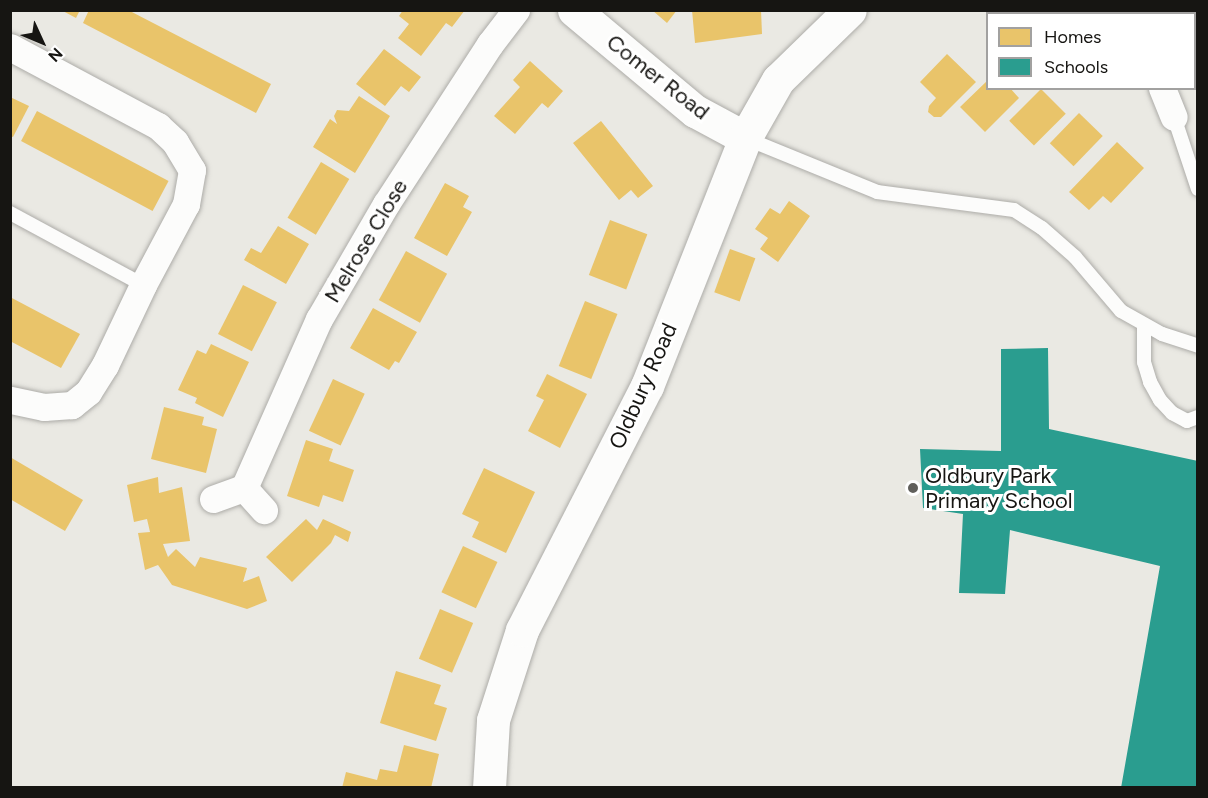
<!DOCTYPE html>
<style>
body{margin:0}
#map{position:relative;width:1208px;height:798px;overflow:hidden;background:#eae9e3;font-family:Figtree,sans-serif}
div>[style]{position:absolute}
.homes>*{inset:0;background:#e9c46a;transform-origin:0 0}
.schools>*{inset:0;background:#2a9d8f}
.roads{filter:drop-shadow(0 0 2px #adaca8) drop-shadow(0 0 2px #adaca8)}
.service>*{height:14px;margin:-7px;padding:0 7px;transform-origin:7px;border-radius:7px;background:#fcfcfb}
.minor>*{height:27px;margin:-13.5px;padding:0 13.5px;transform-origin:13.5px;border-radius:13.5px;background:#fcfcfb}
.tertiary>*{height:33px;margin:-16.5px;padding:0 16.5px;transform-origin:16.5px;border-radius:16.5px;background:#fcfcfb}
.dots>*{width:16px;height:16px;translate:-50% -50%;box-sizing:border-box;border:3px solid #fff;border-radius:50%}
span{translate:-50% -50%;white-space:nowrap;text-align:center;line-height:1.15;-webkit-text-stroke:6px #fff;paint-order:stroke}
.street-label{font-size:22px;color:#161512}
.poi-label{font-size:22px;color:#161512}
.left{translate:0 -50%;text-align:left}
.frame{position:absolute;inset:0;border:12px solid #161512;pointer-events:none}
.legend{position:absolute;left:986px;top:12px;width:210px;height:78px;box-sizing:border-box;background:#fff;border:2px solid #a2a1a0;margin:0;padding:8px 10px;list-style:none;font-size:18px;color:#161512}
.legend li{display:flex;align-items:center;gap:12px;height:30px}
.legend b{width:30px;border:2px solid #a2a1a0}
.north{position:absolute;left:12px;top:12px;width:60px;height:60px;-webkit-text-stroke:4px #fff;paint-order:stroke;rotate:134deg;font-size:16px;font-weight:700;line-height:24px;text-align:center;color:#161512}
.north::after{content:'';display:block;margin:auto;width:21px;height:27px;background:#161512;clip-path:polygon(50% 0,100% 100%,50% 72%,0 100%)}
</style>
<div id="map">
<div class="homes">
<div style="clip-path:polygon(61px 10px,80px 10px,76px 18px)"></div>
<div style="clip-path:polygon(89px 10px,128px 10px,271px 84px,256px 113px,83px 23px)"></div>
<div style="clip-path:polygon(403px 10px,465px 10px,452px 27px,446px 23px,421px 56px,398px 38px,409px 24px,399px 16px)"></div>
<div style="clip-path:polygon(652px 10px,677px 10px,667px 23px)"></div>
<div style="clip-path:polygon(692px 10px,761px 10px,762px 34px,695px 43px)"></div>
<div style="left:1017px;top:10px;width:53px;height:4px"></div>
<div style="clip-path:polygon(384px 49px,421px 77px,409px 92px,401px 86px,385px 106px,356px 84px)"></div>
<div style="clip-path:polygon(947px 54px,976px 82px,941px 117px,934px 117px,928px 112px,929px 106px,936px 98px,920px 82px)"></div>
<div style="clip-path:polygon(530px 61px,563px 91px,548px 108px,542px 103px,515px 134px,494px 116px,520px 87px,513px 80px)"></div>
<div style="clip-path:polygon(988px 80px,988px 88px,1010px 88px,1019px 98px,985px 132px,960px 107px)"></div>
<div style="left:1041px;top:89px;width:35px;height:45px;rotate:45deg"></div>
<div style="clip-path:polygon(359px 96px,390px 116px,355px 173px,313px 147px,330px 119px,337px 124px,334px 116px,337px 110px,349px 111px)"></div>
<div style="clip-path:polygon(10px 97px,29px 106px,13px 137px,10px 136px)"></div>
<div style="left:37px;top:111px;width:149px;height:34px;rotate:28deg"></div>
<div style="left:1079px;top:113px;width:33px;height:42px;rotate:44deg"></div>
<div style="clip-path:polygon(601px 121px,653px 186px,638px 198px,631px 190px,619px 200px,573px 143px)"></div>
<div style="clip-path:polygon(1117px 142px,1144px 168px,1111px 203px,1103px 196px,1089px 210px,1069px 192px)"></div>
<div style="left:321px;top:162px;width:33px;height:65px;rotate:31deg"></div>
<div style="clip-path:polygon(445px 183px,469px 196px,463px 207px,472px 212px,447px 256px,414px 238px)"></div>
<div style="clip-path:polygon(789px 201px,810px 216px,778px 262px,760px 249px,768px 238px,755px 229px,770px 208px,780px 214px)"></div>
<div style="left:610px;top:220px;width:40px;height:59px;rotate:21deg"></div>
<div style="clip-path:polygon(278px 226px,309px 244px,286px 284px,244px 260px,251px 248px,261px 253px)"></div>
<div style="left:730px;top:249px;width:27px;height:46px;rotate:20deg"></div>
<div style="left:406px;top:251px;width:47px;height:56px;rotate:29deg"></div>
<div style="left:243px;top:285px;width:38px;height:55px;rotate:27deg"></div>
<div style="clip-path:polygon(10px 297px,80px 334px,61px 368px,10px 341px)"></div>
<div style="left:585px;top:301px;width:35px;height:70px;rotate:22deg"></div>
<div style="clip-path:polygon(373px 308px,417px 332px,399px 363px,395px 361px,389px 370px,350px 348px)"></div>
<div style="clip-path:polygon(211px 344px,249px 362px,223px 417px,195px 403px,197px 398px,178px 390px,197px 350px,206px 354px)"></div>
<div style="clip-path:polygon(547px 374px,587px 394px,560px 448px,528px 431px,544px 400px,536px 396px)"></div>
<div style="left:333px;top:379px;width:35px;height:57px;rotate:25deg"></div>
<div style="clip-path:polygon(164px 407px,204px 417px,202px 425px,217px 429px,206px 473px,151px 459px)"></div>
<div style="clip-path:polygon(306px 440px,333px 449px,329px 461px,354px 470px,343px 502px,323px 495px,319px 507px,287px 496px)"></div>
<div style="clip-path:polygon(10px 457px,83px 500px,65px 531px,10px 499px)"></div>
<div style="clip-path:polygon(484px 468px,535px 492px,506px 553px,472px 537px,479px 522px,462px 514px)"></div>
<div style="clip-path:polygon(158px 477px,159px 493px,182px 487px,190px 541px,163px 544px,168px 557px,176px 549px,195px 567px,200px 557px,247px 568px,243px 582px,259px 576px,267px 601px,247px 609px,172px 585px,158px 565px,145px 570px,138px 533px,150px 532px,147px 519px,134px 522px,127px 485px)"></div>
<div style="clip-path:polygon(306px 519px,317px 530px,323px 519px,351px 532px,348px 542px,335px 535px,331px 543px,292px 582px,266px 557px)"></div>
<div style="left:463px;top:546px;width:38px;height:51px;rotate:25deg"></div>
<div style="left:440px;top:609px;width:36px;height:54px;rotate:23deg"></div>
<div style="clip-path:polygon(396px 671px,441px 685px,434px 704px,447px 708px,436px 741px,380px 723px)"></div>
<div style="clip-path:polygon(404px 745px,439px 754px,431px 788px,342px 788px,346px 772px,377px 780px,380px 769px,397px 772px)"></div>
</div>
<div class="schools">
<div style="clip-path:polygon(1048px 348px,1049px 429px,1198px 461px,1198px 788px,1121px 788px,1160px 566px,1010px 530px,1005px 594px,959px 593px,963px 514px,923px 508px,920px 449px,1001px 451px,1001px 349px)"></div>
</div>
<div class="roads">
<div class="service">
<div style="left:1174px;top:117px;width:76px;rotate:71.6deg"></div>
<div style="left:745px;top:138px;width:143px;rotate:22.2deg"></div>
<div style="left:877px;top:192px;width:138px;rotate:7.5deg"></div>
<div style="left:1014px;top:210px;width:33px;rotate:33deg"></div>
<div style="left:1042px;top:228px;width:44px;rotate:41.3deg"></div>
<div style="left:1075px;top:257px;width:71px;rotate:49.6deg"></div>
<div style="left:1121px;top:311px;width:47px;rotate:29.3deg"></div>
<div style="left:1162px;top:334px;width:38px;rotate:18deg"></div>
<div style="left:10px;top:213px;width:151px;rotate:28.4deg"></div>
<div style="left:1144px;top:325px;width:37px;rotate:90deg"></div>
<div style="left:1144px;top:362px;width:21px;rotate:73deg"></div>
<div style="left:1150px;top:382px;width:21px;rotate:61deg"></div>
<div style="left:1160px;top:400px;width:18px;rotate:47deg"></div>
<div style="left:1172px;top:413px;width:17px;rotate:28deg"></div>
<div style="left:1187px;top:421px;width:12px;rotate:-20deg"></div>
</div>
<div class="minor">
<div style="left:1149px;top:14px;width:4px;rotate:-90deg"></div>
<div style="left:10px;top:47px;width:168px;rotate:28.1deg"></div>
<div style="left:158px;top:126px;width:23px;rotate:43deg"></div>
<div style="left:175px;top:142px;width:33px;rotate:59deg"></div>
<div style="left:192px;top:170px;width:35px;rotate:100deg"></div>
<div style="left:186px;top:204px;width:92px;rotate:118deg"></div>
<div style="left:143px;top:285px;width:89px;rotate:115.4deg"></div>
<div style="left:105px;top:365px;width:32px;rotate:122deg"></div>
<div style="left:88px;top:392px;width:21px;rotate:141deg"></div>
<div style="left:72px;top:405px;width:28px;rotate:176deg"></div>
<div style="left:44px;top:407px;width:35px;rotate:-168deg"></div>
<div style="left:1162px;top:88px;width:31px;rotate:68deg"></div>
<div style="left:244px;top:488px;width:185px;rotate:-66.1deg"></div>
<div style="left:319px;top:319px;width:133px;rotate:-59.8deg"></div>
<div style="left:386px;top:204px;width:191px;rotate:-57deg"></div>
<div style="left:490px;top:44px;width:43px;rotate:-52.6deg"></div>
<div style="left:213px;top:499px;width:33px;rotate:-20deg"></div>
<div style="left:244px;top:488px;width:30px;rotate:48deg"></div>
</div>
<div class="tertiary">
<div style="left:574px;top:10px;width:158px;rotate:39.9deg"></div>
<div style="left:695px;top:111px;width:57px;rotate:28.4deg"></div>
<div style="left:489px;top:788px;width:68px;rotate:-86.6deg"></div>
<div style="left:493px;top:720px;width:95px;rotate:-72.1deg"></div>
<div style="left:522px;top:630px;width:274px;rotate:-62.9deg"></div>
<div style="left:647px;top:386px;width:267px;rotate:-68.4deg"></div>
<div style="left:745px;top:138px;width:67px;rotate:-60.4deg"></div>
<div style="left:778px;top:80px;width:100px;rotate:-44.2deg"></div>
</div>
</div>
<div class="dots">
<div style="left:913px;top:488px;background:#605f5b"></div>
</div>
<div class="street-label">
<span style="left:658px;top:77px;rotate:38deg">Comer Road</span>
<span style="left:366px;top:241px;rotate:-59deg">Melrose Close</span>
<span style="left:643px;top:386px;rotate:-66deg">Oldbury Road</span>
</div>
<div class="poi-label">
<span class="left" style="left:925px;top:488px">Oldbury Park<br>Primary School</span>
</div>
<div class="frame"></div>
<ul class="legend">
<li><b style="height:16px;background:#e9c46a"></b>Homes</li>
<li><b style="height:16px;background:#2a9d8f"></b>Schools</li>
</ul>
<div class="north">N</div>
</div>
